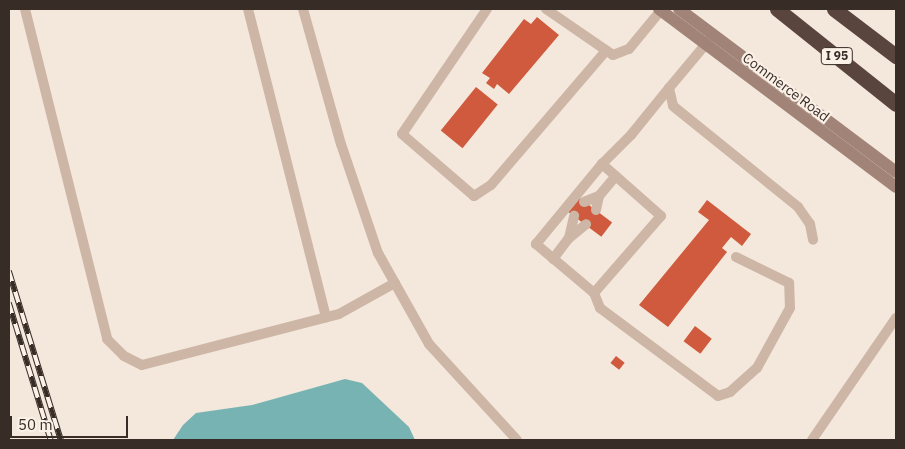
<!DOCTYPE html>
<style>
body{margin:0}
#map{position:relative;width:905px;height:449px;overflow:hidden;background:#f4e7db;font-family:"IBM Plex Sans",sans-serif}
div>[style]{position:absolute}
.water>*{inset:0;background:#77b3b3}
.building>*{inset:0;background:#cf5a3d;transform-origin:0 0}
.lane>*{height:10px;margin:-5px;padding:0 5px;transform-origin:5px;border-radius:5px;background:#cdb6a6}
.secondary>*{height:12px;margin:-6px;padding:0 6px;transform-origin:6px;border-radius:6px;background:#a18477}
.highway>*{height:15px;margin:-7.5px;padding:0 7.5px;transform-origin:7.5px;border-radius:7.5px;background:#5a453e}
.rail>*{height:5.5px;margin-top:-2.75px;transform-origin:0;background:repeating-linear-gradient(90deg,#fbf1e7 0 11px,#382c27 0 22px);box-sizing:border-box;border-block:1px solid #382c27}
span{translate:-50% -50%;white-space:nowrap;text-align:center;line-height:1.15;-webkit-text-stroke:4.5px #fbf1e7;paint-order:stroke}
.shield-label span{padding:1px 4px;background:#fbf1e7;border:1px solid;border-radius:4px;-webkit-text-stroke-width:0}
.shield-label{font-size:12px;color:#382c27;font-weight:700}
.street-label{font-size:14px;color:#382c27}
.frame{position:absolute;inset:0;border:10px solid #382c27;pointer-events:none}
.scale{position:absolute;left:10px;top:416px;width:118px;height:22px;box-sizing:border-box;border:2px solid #382c27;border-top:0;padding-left:6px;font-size:15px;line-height:18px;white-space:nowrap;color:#382c27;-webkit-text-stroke:4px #fbf1e7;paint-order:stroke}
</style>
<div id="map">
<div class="water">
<div style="clip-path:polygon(345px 379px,362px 383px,409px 427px,415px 440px,173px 440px,183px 425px,196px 413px,252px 405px)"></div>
</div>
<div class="building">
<div style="clip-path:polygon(537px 17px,559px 35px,509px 94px,497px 84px,494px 89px,486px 83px,490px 78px,482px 73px,524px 19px,531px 24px)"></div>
<div style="left:476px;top:87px;width:28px;height:56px;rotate:39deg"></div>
<div style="left:577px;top:196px;width:44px;height:18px;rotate:37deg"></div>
<div style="clip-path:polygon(707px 200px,751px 234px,742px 246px,731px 237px,722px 248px,727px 252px,668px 327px,639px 305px,709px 220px,698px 212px)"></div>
<div style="left:695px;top:326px;width:21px;height:19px;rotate:37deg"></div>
<div style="left:616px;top:356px;width:11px;height:9px;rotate:38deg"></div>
</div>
<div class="lane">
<div style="left:25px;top:9px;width:340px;rotate:76deg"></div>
<div style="left:107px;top:339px;width:24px;rotate:45deg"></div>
<div style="left:124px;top:356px;width:20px;rotate:27deg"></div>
<div style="left:142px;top:365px;width:203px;rotate:-14.5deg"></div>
<div style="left:339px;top:314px;width:64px;rotate:-29deg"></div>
<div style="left:248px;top:9px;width:318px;rotate:75.8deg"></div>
<div style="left:303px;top:9px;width:140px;rotate:74.3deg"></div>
<div style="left:341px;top:144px;width:115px;rotate:71.3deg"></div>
<div style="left:378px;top:253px;width:104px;rotate:60.7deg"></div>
<div style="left:429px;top:344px;width:130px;rotate:47.5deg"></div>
<div style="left:487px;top:9px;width:151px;rotate:124.2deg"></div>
<div style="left:402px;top:134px;width:95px;rotate:40.7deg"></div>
<div style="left:474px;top:196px;width:20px;rotate:-33deg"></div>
<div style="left:491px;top:185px;width:177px;rotate:-49.4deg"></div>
<div style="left:546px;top:9px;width:81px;rotate:34.5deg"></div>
<div style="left:613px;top:55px;width:17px;rotate:-21deg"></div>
<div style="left:629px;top:49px;width:52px;rotate:-50.5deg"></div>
<div style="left:710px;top:39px;width:64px;rotate:129.9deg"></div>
<div style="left:669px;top:88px;width:18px;rotate:77deg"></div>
<div style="left:673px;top:106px;width:161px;rotate:38.9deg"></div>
<div style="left:798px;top:207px;width:21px;rotate:55deg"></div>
<div style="left:810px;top:224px;width:16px;rotate:79deg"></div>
<div style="left:602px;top:164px;width:104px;rotate:129.5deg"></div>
<div style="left:536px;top:244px;width:76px;rotate:40.2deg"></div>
<div style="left:594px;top:293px;width:102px;rotate:-49deg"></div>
<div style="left:661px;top:216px;width:79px;rotate:-138.6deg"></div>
<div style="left:602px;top:164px;width:41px;rotate:-45deg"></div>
<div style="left:631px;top:135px;width:60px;rotate:-51deg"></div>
<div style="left:584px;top:202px;width:16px;rotate:-22deg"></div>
<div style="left:599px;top:196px;width:26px;rotate:-50deg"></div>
<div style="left:596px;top:210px;width:14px;rotate:-78deg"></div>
<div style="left:569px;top:238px;width:22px;rotate:-39deg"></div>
<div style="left:553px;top:259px;width:26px;rotate:-53deg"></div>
<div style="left:569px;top:238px;width:23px;rotate:-77deg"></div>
<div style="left:594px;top:293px;width:16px;rotate:68deg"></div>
<div style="left:600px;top:308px;width:147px;rotate:36.7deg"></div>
<div style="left:718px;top:396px;width:13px;rotate:-18deg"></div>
<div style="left:730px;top:392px;width:36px;rotate:-42deg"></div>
<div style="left:757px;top:368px;width:68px;rotate:-61.2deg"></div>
<div style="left:790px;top:308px;width:25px;rotate:-92deg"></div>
<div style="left:789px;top:283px;width:59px;rotate:-153.9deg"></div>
<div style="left:812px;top:440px;width:148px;rotate:-55.5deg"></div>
</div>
<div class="secondary">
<div style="left:659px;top:9px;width:296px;rotate:36.9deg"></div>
<div style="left:679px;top:9px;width:271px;rotate:36.9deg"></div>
</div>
<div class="highway">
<div style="left:777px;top:9px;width:152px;rotate:38.6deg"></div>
<div style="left:834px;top:9px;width:78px;rotate:37.2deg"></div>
</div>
<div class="rail">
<div style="left:9px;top:271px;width:177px;rotate:72.9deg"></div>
<div style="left:9px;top:303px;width:143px;rotate:73deg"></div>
</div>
<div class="shield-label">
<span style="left:837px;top:56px">I 95</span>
</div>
<div class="street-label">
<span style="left:786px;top:87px;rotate:37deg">Commerce Road</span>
</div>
<div class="frame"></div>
<div class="scale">50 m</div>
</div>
